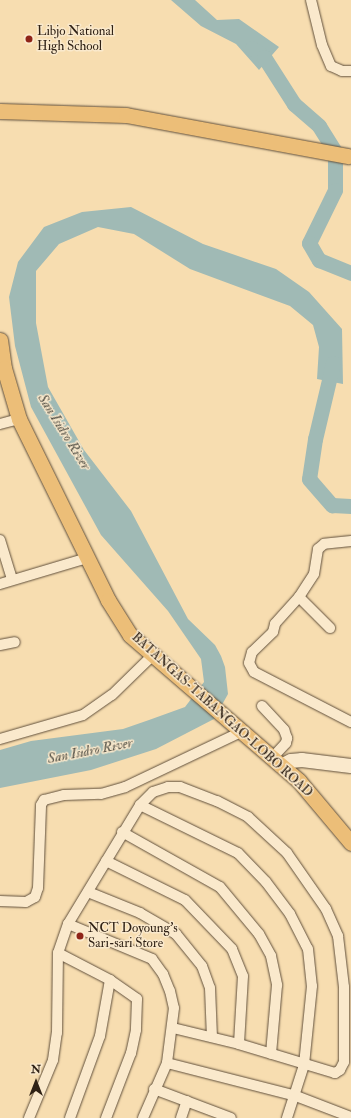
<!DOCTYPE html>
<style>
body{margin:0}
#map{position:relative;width:351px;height:1118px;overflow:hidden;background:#f7ddb0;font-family:"IM FELL Double Pica",serif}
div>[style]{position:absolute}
.water>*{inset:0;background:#a0bab5}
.stream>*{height:2.5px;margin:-1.25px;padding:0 1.25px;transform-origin:1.25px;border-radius:1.25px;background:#a0bab5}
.river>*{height:15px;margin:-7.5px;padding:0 7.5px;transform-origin:7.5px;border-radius:7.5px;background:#a0bab5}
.roads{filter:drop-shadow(0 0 1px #61503c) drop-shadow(0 0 1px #61503c)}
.street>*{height:10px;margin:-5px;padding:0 5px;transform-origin:5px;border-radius:5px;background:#fae9cc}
.secondary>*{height:14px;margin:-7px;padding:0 7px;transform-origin:7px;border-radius:7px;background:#fae9cc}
.primary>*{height:15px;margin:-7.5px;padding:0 7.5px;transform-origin:7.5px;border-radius:7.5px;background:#ecbe78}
.dots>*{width:11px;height:11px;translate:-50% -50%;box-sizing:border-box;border:2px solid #fae9cc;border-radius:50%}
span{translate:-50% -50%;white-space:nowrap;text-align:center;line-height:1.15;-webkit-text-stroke:3px #fae9cc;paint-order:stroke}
.poi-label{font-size:13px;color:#2f2115}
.left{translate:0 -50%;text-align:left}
.street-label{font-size:13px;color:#2f2115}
.water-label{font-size:14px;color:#514f45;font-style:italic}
.north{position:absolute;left:16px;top:1062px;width:40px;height:40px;-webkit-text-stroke:3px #fae9cc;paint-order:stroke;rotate:0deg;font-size:11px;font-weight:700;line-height:16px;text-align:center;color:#2f2115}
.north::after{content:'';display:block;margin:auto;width:14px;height:18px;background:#2f2115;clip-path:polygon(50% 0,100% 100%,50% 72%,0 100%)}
</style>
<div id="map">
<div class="water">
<div style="clip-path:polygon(171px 0,195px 0,217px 20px,239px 19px,279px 47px,259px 70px,236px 44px,201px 26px)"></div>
<div style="clip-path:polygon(131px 207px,203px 244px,276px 269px,309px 292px,342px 329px,343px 384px,317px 379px,319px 347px,313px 325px,290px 306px,190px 269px,134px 234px,98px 227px,59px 244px,36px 271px,36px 323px,48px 387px,84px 450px,131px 511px,188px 619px,215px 645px,221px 656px,225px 667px,228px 694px,214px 719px,156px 749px,91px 770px,0 788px,0 750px,31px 741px,123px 729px,149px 720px,185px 707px,204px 682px,201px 659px,168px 611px,101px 535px,31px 407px,15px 346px,9px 297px,18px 262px,44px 227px,82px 212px)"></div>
</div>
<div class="stream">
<div style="left:348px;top:271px;width:3px"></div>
</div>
<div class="river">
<div style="left:252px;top:48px;width:15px;rotate:37deg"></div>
<div style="left:264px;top:57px;width:56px;rotate:57.4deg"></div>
<div style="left:294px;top:104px;width:33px;rotate:41deg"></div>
<div style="left:319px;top:126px;width:31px;rotate:58deg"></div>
<div style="left:335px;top:152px;width:38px;rotate:90deg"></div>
<div style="left:335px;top:190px;width:59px;rotate:116.1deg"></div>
<div style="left:309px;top:243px;width:20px;rotate:60deg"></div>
<div style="left:319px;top:260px;width:35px;rotate:22deg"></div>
<div style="left:333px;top:363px;width:78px;rotate:103.3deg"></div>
<div style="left:315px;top:439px;width:40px;rotate:98.5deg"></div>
<div style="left:309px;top:479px;width:35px;rotate:49deg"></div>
<div style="left:332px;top:505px;width:19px;rotate:3deg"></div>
</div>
<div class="roads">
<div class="street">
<div style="left:311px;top:0;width:46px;rotate:76.3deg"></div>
<div style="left:322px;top:45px;width:23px;rotate:67deg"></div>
<div style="left:331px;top:66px;width:12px;rotate:24deg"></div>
<div style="left:342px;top:71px;width:9px"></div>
<div style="left:0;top:424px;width:20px;rotate:-15deg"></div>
<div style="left:0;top:540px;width:41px;rotate:72.9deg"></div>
<div style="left:351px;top:541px;width:27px;rotate:174deg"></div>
<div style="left:324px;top:544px;width:8px;rotate:140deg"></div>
<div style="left:318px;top:549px;width:25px;rotate:99deg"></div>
<div style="left:314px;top:574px;width:27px;rotate:123deg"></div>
<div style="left:299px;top:597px;width:36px;rotate:132deg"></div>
<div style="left:275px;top:624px;width:8px;rotate:104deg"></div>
<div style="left:273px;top:632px;width:29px;rotate:136deg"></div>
<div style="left:252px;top:652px;width:11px;rotate:105deg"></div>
<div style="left:249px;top:663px;width:10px;rotate:61deg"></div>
<div style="left:254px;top:672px;width:109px;rotate:27.3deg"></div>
<div style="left:0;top:584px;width:91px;rotate:-16.6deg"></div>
<div style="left:299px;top:597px;width:44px;rotate:45deg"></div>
<div style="left:0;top:645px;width:15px;rotate:-11deg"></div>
<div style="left:262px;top:706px;width:33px;rotate:47deg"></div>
<div style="left:284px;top:730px;width:9px;rotate:69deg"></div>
<div style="left:287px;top:738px;width:5px;rotate:101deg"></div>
<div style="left:286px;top:743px;width:21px;rotate:133deg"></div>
<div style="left:0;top:739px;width:86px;rotate:-16.1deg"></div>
<div style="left:83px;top:715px;width:35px;rotate:-35deg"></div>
<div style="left:112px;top:695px;width:56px;rotate:-44.3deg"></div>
<div style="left:140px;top:805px;width:109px;rotate:26.1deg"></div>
<div style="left:238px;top:853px;width:40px;rotate:46deg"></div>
<div style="left:266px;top:882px;width:40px;rotate:53deg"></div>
<div style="left:290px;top:914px;width:39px;rotate:63deg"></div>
<div style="left:308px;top:949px;width:37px;rotate:84deg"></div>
<div style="left:312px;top:986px;width:79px;rotate:95.8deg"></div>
<div style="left:304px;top:1065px;width:56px;rotate:107.8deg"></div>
<div style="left:122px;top:832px;width:112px;rotate:29.3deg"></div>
<div style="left:220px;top:887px;width:61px;rotate:50.3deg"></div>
<div style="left:259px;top:934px;width:25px;rotate:61deg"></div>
<div style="left:271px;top:956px;width:30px;rotate:78deg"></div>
<div style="left:277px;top:985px;width:69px;rotate:95deg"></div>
<div style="left:106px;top:861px;width:88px;rotate:26.3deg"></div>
<div style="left:185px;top:900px;width:68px;rotate:46.2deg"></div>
<div style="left:232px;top:949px;width:29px;rotate:68deg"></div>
<div style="left:243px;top:976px;width:68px;rotate:93.4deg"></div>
<div style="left:88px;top:892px;width:56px;rotate:22deg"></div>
<div style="left:140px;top:913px;width:42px;rotate:30.3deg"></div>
<div style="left:176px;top:934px;width:41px;rotate:50.9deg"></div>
<div style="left:202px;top:966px;width:23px;rotate:70deg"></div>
<div style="left:210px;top:988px;width:49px;rotate:87.7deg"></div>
<div style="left:0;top:901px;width:26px;rotate:2deg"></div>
<div style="left:26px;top:902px;width:10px;rotate:-29deg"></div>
<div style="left:35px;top:897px;width:9px;rotate:-72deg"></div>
<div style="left:38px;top:888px;width:83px;rotate:-87.9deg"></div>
<div style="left:41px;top:805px;width:6px;rotate:-59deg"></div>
<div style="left:44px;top:800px;width:21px;rotate:-14deg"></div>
<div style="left:64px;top:795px;width:37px;rotate:-2deg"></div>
<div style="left:101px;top:794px;width:25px;rotate:-16deg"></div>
<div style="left:125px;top:787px;width:128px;rotate:-25.4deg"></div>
<div style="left:68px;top:924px;width:91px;rotate:22.6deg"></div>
<div style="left:152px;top:959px;width:19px;rotate:54deg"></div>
<div style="left:163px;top:974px;width:18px;rotate:68deg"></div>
<div style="left:170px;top:991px;width:17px;rotate:77deg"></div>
<div style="left:174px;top:1008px;width:55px;rotate:97.3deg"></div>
<div style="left:167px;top:1063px;width:60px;rotate:113.6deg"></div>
<div style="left:58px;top:953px;width:59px;rotate:27.4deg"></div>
<div style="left:110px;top:980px;width:33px;rotate:35deg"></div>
<div style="left:137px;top:999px;width:31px;rotate:92deg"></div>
<div style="left:136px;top:1030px;width:24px;rotate:102deg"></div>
<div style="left:131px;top:1053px;width:70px;rotate:111deg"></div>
<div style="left:167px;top:1063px;width:133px;rotate:14.3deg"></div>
<div style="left:296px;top:1096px;width:59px;rotate:20.9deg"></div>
<div style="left:154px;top:1089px;width:82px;rotate:20.6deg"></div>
<div style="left:29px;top:1118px;width:63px;rotate:-67.5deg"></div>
<div style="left:53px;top:1060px;width:27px;rotate:-82deg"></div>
<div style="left:57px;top:1033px;width:80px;rotate:-89.3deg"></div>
<div style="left:58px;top:953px;width:31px;rotate:-71deg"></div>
<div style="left:68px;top:924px;width:139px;rotate:-58.8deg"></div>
<div style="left:140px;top:805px;width:18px;rotate:-45deg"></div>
<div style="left:153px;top:792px;width:16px;rotate:-18deg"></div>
<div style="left:168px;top:787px;width:12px"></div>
<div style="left:180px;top:787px;width:40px;rotate:21deg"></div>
<div style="left:217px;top:801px;width:35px;rotate:27deg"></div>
<div style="left:248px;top:817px;width:53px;rotate:42.7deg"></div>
<div style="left:287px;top:853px;width:68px;rotate:55.1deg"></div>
<div style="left:326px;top:909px;width:30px;rotate:66deg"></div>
<div style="left:338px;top:936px;width:51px;rotate:83.3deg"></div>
<div style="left:344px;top:987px;width:75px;rotate:90deg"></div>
<div style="left:344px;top:1062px;width:9px;rotate:117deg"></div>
<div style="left:340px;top:1070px;width:6px;rotate:149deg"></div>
<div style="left:335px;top:1073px;width:100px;rotate:-163.2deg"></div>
<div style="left:239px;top:1044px;width:68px;rotate:-166.4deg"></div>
<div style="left:70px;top:1118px;width:87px;rotate:-69.9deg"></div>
<div style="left:100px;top:1036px;width:57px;rotate:-79.9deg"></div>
<div style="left:181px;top:1118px;width:18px;rotate:-71deg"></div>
</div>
<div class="secondary">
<div style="left:281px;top:766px;width:11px;rotate:-27deg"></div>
<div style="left:291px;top:761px;width:11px;rotate:-5deg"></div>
<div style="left:302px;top:760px;width:49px;rotate:7deg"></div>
</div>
<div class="primary">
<div style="left:0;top:111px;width:126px;rotate:1.8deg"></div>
<div style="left:126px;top:115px;width:226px;rotate:10.5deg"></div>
<div style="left:0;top:340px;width:28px;rotate:82deg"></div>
<div style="left:4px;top:368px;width:53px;rotate:73.6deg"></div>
<div style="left:19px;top:419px;width:202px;rotate:63.8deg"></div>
<div style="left:108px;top:600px;width:41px;rotate:57.8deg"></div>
<div style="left:130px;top:635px;width:223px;rotate:40.8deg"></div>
<div style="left:299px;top:781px;width:81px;rotate:50deg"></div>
</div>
</div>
<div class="dots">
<div style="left:29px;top:39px;background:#8f2418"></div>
<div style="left:80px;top:936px;background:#8f2418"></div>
</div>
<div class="poi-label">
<span class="left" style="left:37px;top:39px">Libjo National<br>High School</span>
<span class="left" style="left:88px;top:936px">NCT Doyoung's<br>Sari-sari Store</span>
</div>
<div class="street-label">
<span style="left:222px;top:715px;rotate:42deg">BATANGAS-TABANGAO-LOBO ROAD</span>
</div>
<div class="water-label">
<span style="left:64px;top:432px;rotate:58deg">San Isidro River</span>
<span style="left:90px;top:751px;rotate:-11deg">San Isidro River</span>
</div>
<div class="north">N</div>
</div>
